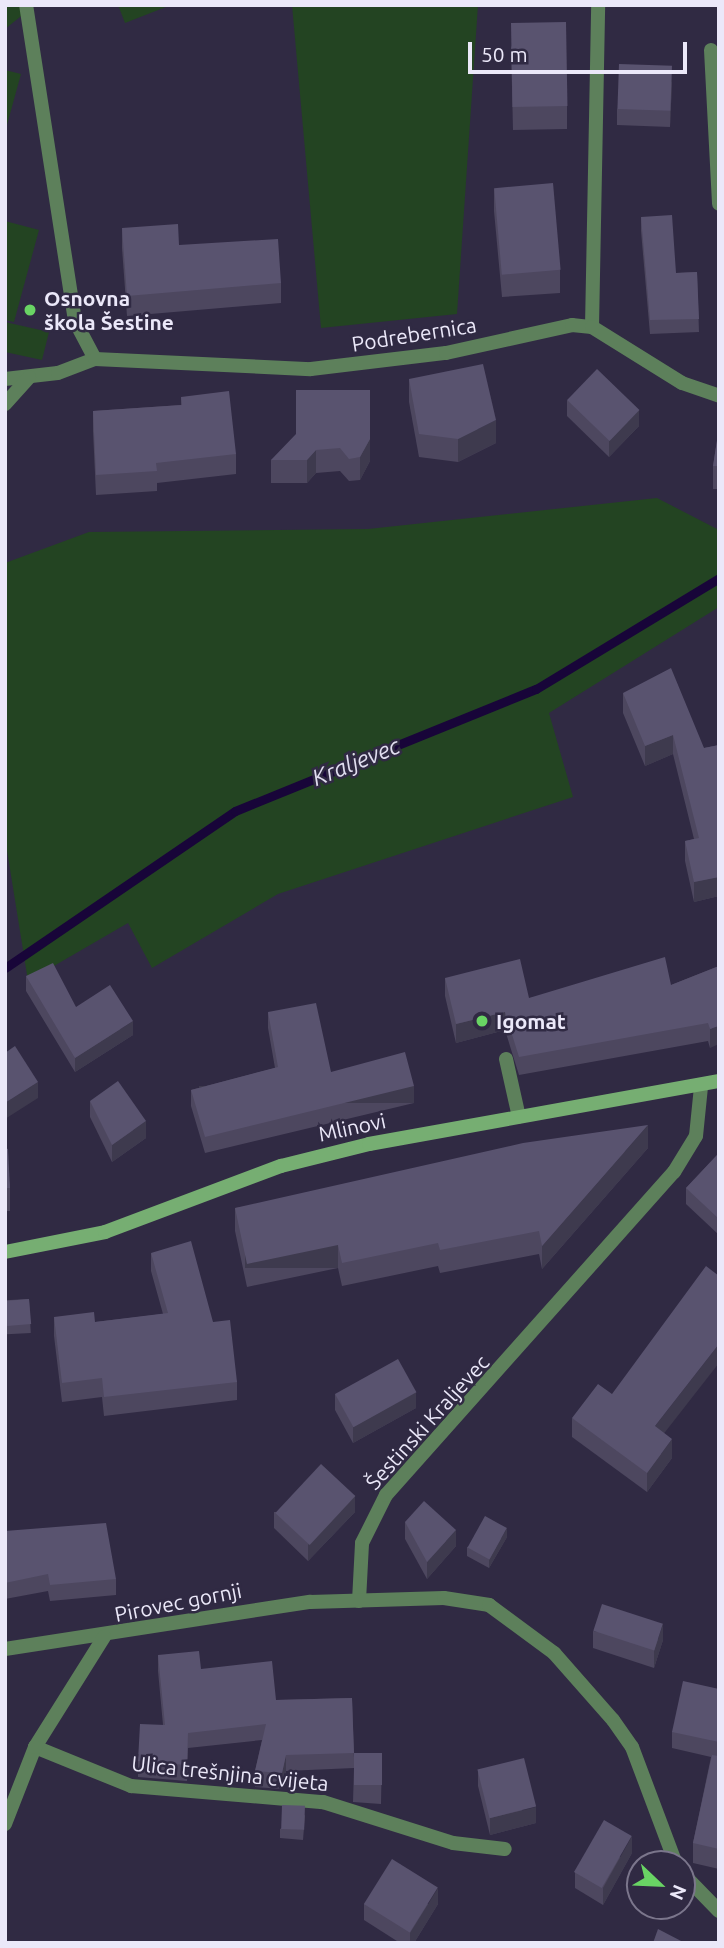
<!DOCTYPE html>
<meta charset="utf-8">
<style>
body{margin:0}
#map{position:relative;width:724px;height:1948px;overflow:hidden;background:#302a43;font-family:Ubuntu,sans-serif}
div>[style]{position:absolute}
.green>*{inset:0;background:#234422}
.stream>*{height:9px;margin:-4.5px;padding:0 4.5px;transform-origin:4.5px;border-radius:4.5px;background:#180539}
.lane>*{height:14px;margin:-7px;padding:0 7px;transform-origin:7px;border-radius:7px;background:#5d805b}
.street>*{height:14px;margin:-7px;padding:0 7px;transform-origin:7px;border-radius:7px;background:#5d805b}
.secondary>*{height:14px;margin:-7px;padding:0 7px;transform-origin:7px;border-radius:7px;background:#76ae72}
.wall>*{inset:0;background:#4d475f;transform-origin:0 0}
.shaded-wall>*{inset:0;background:#3e3a4e;transform-origin:0 0}
.building>*{inset:0;background:#59536f;transform-origin:0 0}
.dots>*{width:19px;height:19px;translate:-50% -50%;box-sizing:border-box;border:4px solid #302a43;border-radius:50%}
span{translate:-50% -50%;white-space:nowrap;text-align:center;line-height:1.15;-webkit-text-stroke:5px #302a43;paint-order:stroke}
.poi-label{font-size:21px;color:#ebe8f9;font-weight:700}
.left{translate:0 -50%;text-align:left}
.street-label{font-size:21px;color:#ebe8f9}
.water-label{font-size:23px;color:#e1def0;font-style:italic}
.frame{position:absolute;inset:0;border:7px solid #ebe8f9;pointer-events:none}
.north{position:absolute;left:626px;top:1850px;width:70px;height:70px;box-sizing:border-box;background:#302a43;border:2px solid #7b768c;border-radius:50%;rotate:113deg;font-size:19px;font-weight:700;line-height:28px;text-align:center;color:#ebe8f9}
.north::after{content:'';display:block;margin:auto;width:24px;height:32px;background:#69d464;clip-path:polygon(50% 0,100% 100%,50% 72%,0 100%)}
.scale{position:absolute;left:468px;top:42px;width:219px;height:32px;box-sizing:border-box;border:4px solid #ebe8f9;border-top:0;padding-left:9px;font-size:21px;line-height:24px;white-space:nowrap;color:#ebe8f9;-webkit-text-stroke:5px #302a43;paint-order:stroke}
</style>
<div id="map">
<div class="green">
<div style="clip-path:polygon(5px 5px,35px 5px,5px 29px)"></div>
<div style="clip-path:polygon(118px 5px,171px 5px,125px 23px)"></div>
<div style="clip-path:polygon(292px 5px,478px 5px,457px 314px,321px 328px)"></div>
<div style="clip-path:polygon(5px 70px,21px 74px,5px 132px)"></div>
<div style="clip-path:polygon(5px 221px,39px 230px,14px 322px,5px 320px)"></div>
<div style="clip-path:polygon(5px 322px,49px 332px,42px 360px,5px 352px)"></div>
<div style="clip-path:polygon(657px 498px,719px 530px,719px 607px,549px 713px,573px 797px,278px 894px,152px 968px,128px 923px,28px 981px,5px 838px,5px 563px,89px 532px,368px 529px)"></div>
</div>
<div class="stream">
<div style="left:5px;top:968px;width:278px;rotate:-34.3deg"></div>
<div style="left:235px;top:811px;width:325px;rotate:-22.1deg"></div>
<div style="left:536px;top:689px;width:214px;rotate:-31.2deg"></div>
</div>
<div class="lane">
<div style="left:711px;top:50px;width:154px;rotate:87deg"></div>
<div style="left:592px;top:327px;width:322px;rotate:-88.9deg"></div>
<div style="left:5px;top:379px;width:53px;rotate:-6.5deg"></div>
<div style="left:58px;top:373px;width:40px;rotate:-21deg"></div>
<div style="left:95px;top:359px;width:43px;rotate:-117.8deg"></div>
<div style="left:75px;top:321px;width:320px;rotate:-98.8deg"></div>
<div style="left:5px;top:404px;width:36px;rotate:-48deg"></div>
<div style="left:506px;top:1059px;width:59px;rotate:77.4deg"></div>
</div>
<div class="street">
<div style="left:95px;top:359px;width:216px;rotate:2.7deg"></div>
<div style="left:311px;top:369px;width:136px;rotate:-6.8deg"></div>
<div style="left:446px;top:353px;width:129px;rotate:-12.5deg"></div>
<div style="left:572px;top:325px;width:20px;rotate:6deg"></div>
<div style="left:592px;top:327px;width:106px;rotate:31.9deg"></div>
<div style="left:682px;top:383px;width:39px;rotate:19deg"></div>
<div style="left:359px;top:1601px;width:58px;rotate:-87deg"></div>
<div style="left:362px;top:1543px;width:54px;rotate:-63.4deg"></div>
<div style="left:386px;top:1495px;width:433px;rotate:-48.3deg"></div>
<div style="left:674px;top:1172px;width:42px;rotate:-58.6deg"></div>
<div style="left:696px;top:1136px;width:49px;rotate:-84.2deg"></div>
<div style="left:5px;top:1649px;width:309px;rotate:-8.8deg"></div>
<div style="left:310px;top:1602px;width:134px;rotate:-1.7deg"></div>
<div style="left:444px;top:1598px;width:46px;rotate:8.8deg"></div>
<div style="left:489px;top:1605px;width:81px;rotate:36.4deg"></div>
<div style="left:554px;top:1653px;width:89px;rotate:48.6deg"></div>
<div style="left:613px;top:1720px;width:33px;rotate:55deg"></div>
<div style="left:632px;top:1747px;width:125px;rotate:69.4deg"></div>
<div style="left:35px;top:1747px;width:104px;rotate:22.1deg"></div>
<div style="left:131px;top:1786px;width:193px;rotate:4.8deg"></div>
<div style="left:323px;top:1802px;width:136px;rotate:17.5deg"></div>
<div style="left:453px;top:1843px;width:52px;rotate:6.6deg"></div>
<div style="left:5px;top:1824px;width:83px;rotate:-68.7deg"></div>
<div style="left:35px;top:1747px;width:130px;rotate:-57.9deg"></div>
<div style="left:682px;top:1873px;width:53px;rotate:45.8deg"></div>
</div>
<div class="secondary">
<div style="left:5px;top:1252px;width:102px;rotate:-11.3deg"></div>
<div style="left:105px;top:1232px;width:188px;rotate:-20.6deg"></div>
<div style="left:281px;top:1166px;width:91px;rotate:-14deg"></div>
<div style="left:369px;top:1144px;width:356px;rotate:-10.2deg"></div>
</div>
<div class="wall">
<div style="clip-path:polygon(719px 12px,719px 45px,717px 37px,717px 13px)"></div>
<div style="clip-path:polygon(511px 46px,567px 106px,567px 129px,513px 130px)"></div>
<div style="clip-path:polygon(672px 82px,670px 127px,617px 125px,617px 109px)"></div>
<div style="clip-path:polygon(494px 188px,560px 270px,560px 293px,502px 297px,494px 211px)"></div>
<div style="clip-path:polygon(641px 217px,676px 273px,697px 272px,699px 332px,650px 334px,641px 231px)"></div>
<div style="clip-path:polygon(122px 228px,281px 283px,281px 303px,127px 316px,122px 248px)"></div>
<div style="clip-path:polygon(409px 379px,496px 443px,458px 462px,419px 457px,409px 402px)"></div>
<div style="clip-path:polygon(370px 390px,370px 461px,360px 480px,349px 481px,340px 471px,316px 473px,307px 483px,271px 483px,271px 460px)"></div>
<div style="clip-path:polygon(181px 397px,236px 454px,236px 474px,157px 483px,157px 491px,96px 495px,93px 431px,93px 411px,181px 405px)"></div>
<div style="clip-path:polygon(567px 400px,639px 426px,609px 457px,567px 416px)"></div>
<div style="clip-path:polygon(719px 428px,719px 489px,713px 489px,713px 466px)"></div>
<div style="clip-path:polygon(623px 693px,704px 748px,719px 745px,719px 896px,694px 902px,685px 861px,685px 841px,694px 839px,673px 754px,645px 766px,623px 713px)"></div>
<div style="clip-path:polygon(719px 966px,710px 1048px,708px 1041px,519px 1075px,505px 1030px,456px 1043px,445px 996px,445px 978px,529px 998px,671px 985px)"></div>
<div style="clip-path:polygon(26px 976px,76px 1007px,133px 1035px,75px 1072px,26px 991px)"></div>
<div style="clip-path:polygon(268px 1012px,331px 1072px,414px 1103px,205px 1153px,191px 1106px,191px 1090px,275px 1068px,268px 1028px)"></div>
<div style="clip-path:polygon(90px 1101px,146px 1138px,112px 1162px,90px 1117px)"></div>
<div style="clip-path:polygon(5px 1148px,10px 1188px,10px 1211px,5px 1211px)"></div>
<div style="clip-path:polygon(648px 1148px,542px 1269px,539px 1254px,440px 1273px,438px 1266px,342px 1286px,338px 1268px,247px 1287px,235px 1231px,235px 1208px)"></div>
<div style="clip-path:polygon(718px 1154px,719px 1235px,686px 1204px,686px 1188px)"></div>
<div style="clip-path:polygon(151px 1253px,213px 1322px,237px 1382px,237px 1400px,104px 1416px,102px 1397px,62px 1402px,54px 1336px,54px 1317px,95px 1322px,163px 1314px,151px 1271px)"></div>
<div style="left:29px;top:1299px;width:34px;height:24px;rotate:87deg"></div>
<div style="clip-path:polygon(335px 1394px,416px 1408px,353px 1443px,335px 1410px)"></div>
<div style="clip-path:polygon(572px 1418px,672px 1458px,647px 1492px,572px 1437px)"></div>
<div style="clip-path:polygon(274px 1512px,355px 1512px,308px 1561px,274px 1528px)"></div>
<div style="clip-path:polygon(405px 1522px,456px 1546px,427px 1579px,405px 1539px)"></div>
<div style="clip-path:polygon(5px 1531px,116px 1579px,116px 1595px,50px 1601px,48px 1591px,5px 1599px)"></div>
<div style="clip-path:polygon(507px 1537px,489px 1568px,467px 1556px,467px 1547px)"></div>
<div style="clip-path:polygon(593px 1631px,663px 1640px,654px 1668px,593px 1648px)"></div>
<div style="clip-path:polygon(158px 1655px,201px 1669px,276px 1700px,352px 1698px,354px 1758px,382px 1753px,381px 1804px,353px 1802px,354px 1768px,286px 1771px,282px 1789px,255px 1787px,255px 1771px,262px 1740px,188px 1748px,187px 1781px,138px 1777px,138px 1761px,163px 1725px,158px 1671px)"></div>
<div style="clip-path:polygon(719px 1689px,719px 1869px,693px 1863px,693px 1843px,711px 1757px,672px 1748px,672px 1732px)"></div>
<div style="clip-path:polygon(478px 1770px,536px 1823px,490px 1835px,478px 1786px)"></div>
<div style="clip-path:polygon(305px 1815px,303px 1840px,280px 1838px,280px 1829px)"></div>
<div style="clip-path:polygon(632px 1853px,603px 1905px,575px 1888px,575px 1872px)"></div>
<div style="clip-path:polygon(364px 1904px,438px 1904px,414px 1943px,400px 1943px,364px 1920px)"></div>
</div>
<div class="shaded-wall">
<div style="clip-path:polygon(672px 66px,672px 82px,670px 127px,670px 111px)"></div>
<div style="clip-path:polygon(639px 410px,639px 426px,609px 457px,609px 441px)"></div>
<div style="clip-path:polygon(496px 420px,496px 443px,458px 462px,458px 439px)"></div>
<div style="clip-path:polygon(370px 439px,370px 461px,360px 480px,360px 457px)"></div>
<div style="clip-path:polygon(316px 450px,316px 473px,307px 483px,307px 460px)"></div>
<div style="clip-path:polygon(673px 735px,673px 754px,645px 766px,645px 746px)"></div>
<div style="clip-path:polygon(719px 877px,719px 896px,694px 902px,694px 882px)"></div>
<div style="clip-path:polygon(505px 1012px,505px 1030px,456px 1043px,456px 1024px)"></div>
<div style="clip-path:polygon(133px 1021px,133px 1035px,75px 1072px,75px 1058px)"></div>
<div style="clip-path:polygon(719px 1026px,719px 1044px,710px 1048px,710px 1029px)"></div>
<div style="clip-path:polygon(38px 1082px,38px 1098px,5px 1119px,5px 1103px)"></div>
<div style="left:414px;top:1086px;width:17px;height:215px;rotate:90deg"></div>
<div style="clip-path:polygon(146px 1121px,146px 1138px,112px 1162px,112px 1145px)"></div>
<div style="clip-path:polygon(648px 1125px,648px 1148px,542px 1269px,542px 1246px)"></div>
<div style="left:338px;top:1245px;width:23px;height:93px;rotate:90deg"></div>
<div style="clip-path:polygon(719px 1344px,719px 1363px,655px 1445px,655px 1426px)"></div>
<div style="clip-path:polygon(416px 1392px,416px 1408px,353px 1443px,353px 1427px)"></div>
<div style="clip-path:polygon(672px 1439px,672px 1458px,647px 1492px,647px 1473px)"></div>
<div style="clip-path:polygon(355px 1496px,355px 1512px,308px 1561px,308px 1545px)"></div>
<div style="clip-path:polygon(507px 1528px,507px 1537px,489px 1568px,489px 1560px)"></div>
<div style="clip-path:polygon(456px 1530px,456px 1546px,427px 1579px,427px 1562px)"></div>
<div style="clip-path:polygon(663px 1624px,663px 1640px,654px 1668px,654px 1651px)"></div>
<div style="clip-path:polygon(286px 1755px,286px 1771px,282px 1789px,282px 1773px)"></div>
<div style="clip-path:polygon(536px 1807px,536px 1823px,490px 1835px,490px 1818px)"></div>
<div style="clip-path:polygon(632px 1836px,632px 1853px,603px 1905px,603px 1888px)"></div>
<div style="clip-path:polygon(438px 1888px,438px 1904px,414px 1943px,410px 1943px,410px 1933px)"></div>
</div>
<div class="building">
<div style="left:566px;top:22px;width:84px;height:55px;rotate:89deg"></div>
<div style="left:619px;top:64px;width:53px;height:45px;rotate:2deg"></div>
<div style="left:553px;top:183px;width:87px;height:59px;rotate:85deg"></div>
<div style="clip-path:polygon(672px 215px,676px 273px,697px 272px,699px 319px,650px 320px,641px 217px)"></div>
<div style="clip-path:polygon(178px 224px,179px 245px,278px 239px,281px 283px,127px 296px,122px 228px)"></div>
<div style="clip-path:polygon(483px 364px,496px 420px,458px 439px,419px 434px,409px 379px)"></div>
<div style="left:597px;top:369px;width:59px;height:43px;rotate:44deg"></div>
<div style="clip-path:polygon(296px 390px,370px 390px,370px 439px,360px 457px,349px 459px,340px 448px,316px 450px,307px 460px,271px 460px,296px 434px)"></div>
<div style="clip-path:polygon(229px 391px,236px 454px,156px 463px,157px 471px,96px 475px,93px 411px,182px 405px,181px 397px)"></div>
<div style="clip-path:polygon(719px 428px,719px 466px,713px 466px)"></div>
<div style="clip-path:polygon(671px 668px,704px 748px,719px 745px,719px 877px,694px 882px,685px 841px,699px 838px,673px 735px,645px 746px,623px 693px)"></div>
<div style="clip-path:polygon(665px 957px,671px 985px,719px 966px,719px 1026px,710px 1029px,708px 1023px,519px 1057px,505px 1012px,456px 1024px,445px 978px,520px 959px,529px 998px)"></div>
<div style="clip-path:polygon(53px 963px,76px 1007px,110px 985px,133px 1021px,75px 1058px,26px 976px)"></div>
<div style="clip-path:polygon(316px 1003px,331px 1072px,405px 1052px,414px 1086px,205px 1137px,191px 1090px,278px 1067px,268px 1012px)"></div>
<div style="clip-path:polygon(15px 1046px,38px 1082px,5px 1103px,5px 1053px)"></div>
<div style="clip-path:polygon(118px 1081px,146px 1121px,112px 1145px,90px 1101px)"></div>
<div style="clip-path:polygon(648px 1125px,542px 1246px,539px 1231px,440px 1250px,438px 1243px,342px 1263px,338px 1245px,247px 1264px,235px 1208px,523px 1143px)"></div>
<div style="clip-path:polygon(5px 1148px,8px 1149px,10px 1188px,5px 1188px)"></div>
<div style="clip-path:polygon(718px 1154px,719px 1154px,719px 1219px,686px 1188px)"></div>
<div style="clip-path:polygon(191px 1241px,213px 1322px,230px 1320px,237px 1382px,104px 1397px,102px 1378px,62px 1383px,54px 1317px,94px 1312px,95px 1322px,168px 1313px,151px 1253px)"></div>
<div style="clip-path:polygon(706px 1266px,719px 1276px,719px 1344px,655px 1426px,672px 1439px,647px 1473px,572px 1418px,598px 1384px,612px 1394px)"></div>
<div style="left:29px;top:1299px;width:25px;height:24px;rotate:85deg"></div>
<div style="left:398px;top:1359px;width:38px;height:72px;rotate:61deg"></div>
<div style="left:321px;top:1464px;width:47px;height:67px;rotate:43deg"></div>
<div style="clip-path:polygon(424px 1501px,456px 1530px,427px 1562px,405px 1522px)"></div>
<div style="left:485px;top:1516px;width:25px;height:36px;rotate:29deg"></div>
<div style="clip-path:polygon(106px 1523px,116px 1579px,50px 1585px,48px 1574px,5px 1583px,5px 1531px)"></div>
<div style="left:602px;top:1604px;width:64px;height:28px;rotate:18deg"></div>
<div style="clip-path:polygon(199px 1651px,201px 1669px,272px 1661px,276px 1700px,352px 1698px,354px 1753px,286px 1755px,282px 1773px,255px 1771px,266px 1724px,188px 1733px,187px 1765px,138px 1761px,140px 1724px,165px 1725px,158px 1655px)"></div>
<div style="clip-path:polygon(683px 1681px,719px 1689px,719px 1742px,672px 1732px)"></div>
<div style="left:354px;top:1753px;width:28px;height:32px"></div>
<div style="clip-path:polygon(712px 1755px,719px 1756px,719px 1849px,693px 1843px)"></div>
<div style="left:524px;top:1758px;width:50px;height:48px;rotate:76deg"></div>
<div style="left:282px;top:1805px;width:23px;height:24px;rotate:2deg"></div>
<div style="left:604px;top:1820px;width:32px;height:60px;rotate:30deg"></div>
<div style="left:392px;top:1859px;width:54px;height:53px;rotate:32deg"></div>
<div style="clip-path:polygon(658px 1929px,685px 1943px,653px 1943px)"></div>
</div>
<div class="dots">
<div style="left:30px;top:310px;background:#69d464"></div>
<div style="left:482px;top:1021px;background:#69d464"></div>
</div>
<div class="poi-label">
<span class="left" style="left:44px;top:310px">Osnovna<br>škola Šestine</span>
<span class="left" style="left:496px;top:1021px">Igomat</span>
</div>
<div class="street-label">
<span style="left:414px;top:334px;rotate:-9deg">Podrebernica</span>
<span style="left:352px;top:1127px;rotate:-12deg">Mlinovi</span>
<span style="left:427px;top:1422px;rotate:-48deg">Šestinski Kraljevec</span>
<span style="left:178px;top:1602px;rotate:-11deg">Pirovec gornji</span>
<span style="left:230px;top:1773px;rotate:6deg">Ulica trešnjina cvijeta</span>
</div>
<div class="water-label">
<span style="left:356px;top:762px;rotate:-22deg">Kraljevec</span>
</div>
<div class="frame"></div>
<div class="north">N</div>
<div class="scale">50 m</div>
</div>
